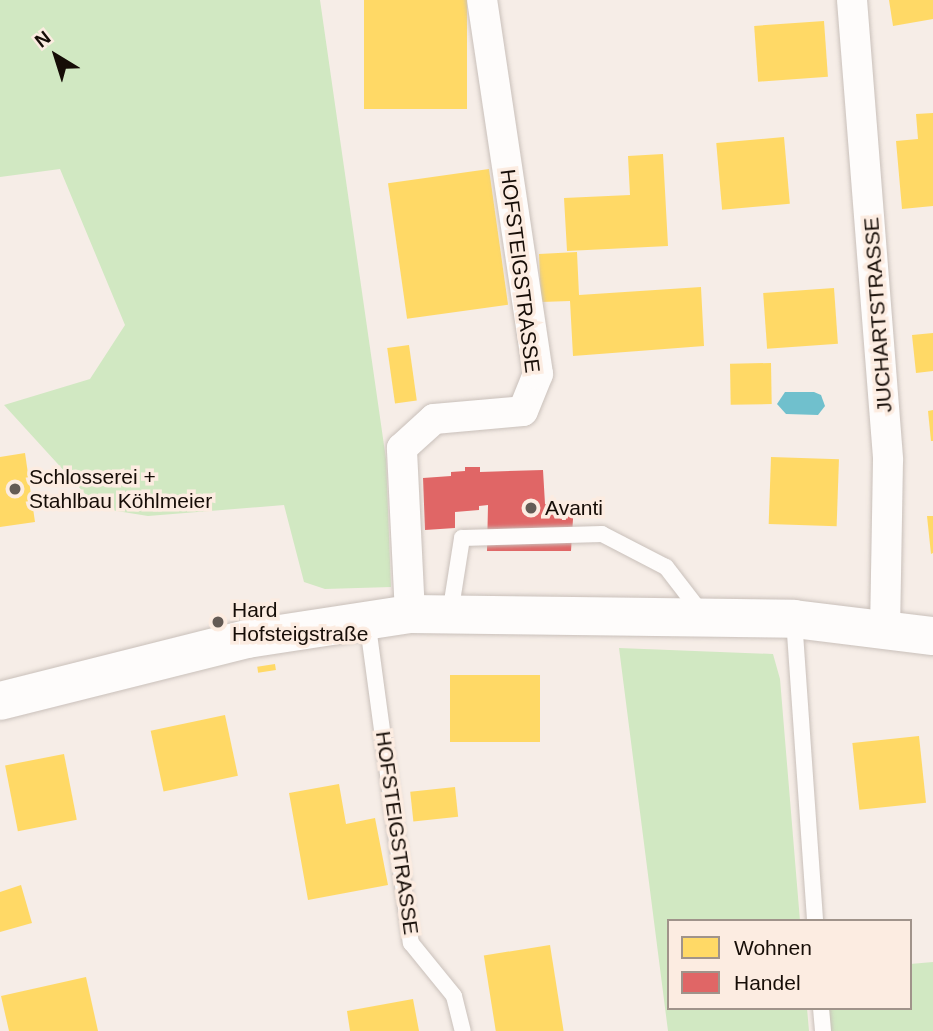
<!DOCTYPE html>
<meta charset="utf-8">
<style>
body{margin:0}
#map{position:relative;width:933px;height:1031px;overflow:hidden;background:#f6ede7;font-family:Arial,sans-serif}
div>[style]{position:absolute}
.green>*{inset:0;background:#d1e8c2}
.water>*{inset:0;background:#70c0cd}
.homes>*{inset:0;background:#ffd966;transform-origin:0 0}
.shops>*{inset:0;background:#e06666}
.roads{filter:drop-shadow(0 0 2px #c9c0ba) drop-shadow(0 0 2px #c9c0ba)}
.lane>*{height:16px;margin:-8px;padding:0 8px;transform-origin:8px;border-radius:8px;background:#fefcfb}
.street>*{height:30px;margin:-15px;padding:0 15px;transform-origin:15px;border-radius:15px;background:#fefcfb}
.secondary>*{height:38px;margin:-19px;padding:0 19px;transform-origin:19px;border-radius:19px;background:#fefcfb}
.dots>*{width:19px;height:19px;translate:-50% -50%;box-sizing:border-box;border:4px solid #fcece1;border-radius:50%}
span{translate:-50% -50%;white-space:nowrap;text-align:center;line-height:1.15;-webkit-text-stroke:7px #fcece1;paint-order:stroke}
.street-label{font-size:21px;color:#160d07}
.poi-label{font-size:21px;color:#160d07}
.left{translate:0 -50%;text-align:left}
.legend{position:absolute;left:667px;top:919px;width:245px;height:91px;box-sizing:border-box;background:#fcece1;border:2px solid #a0938a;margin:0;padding:9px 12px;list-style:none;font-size:21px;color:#160d07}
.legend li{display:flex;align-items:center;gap:14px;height:35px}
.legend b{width:35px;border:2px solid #a0938a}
.north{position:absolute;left:21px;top:21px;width:70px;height:70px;-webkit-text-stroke:5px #fcece1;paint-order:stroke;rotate:322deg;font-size:19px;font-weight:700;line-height:28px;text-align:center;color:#160d07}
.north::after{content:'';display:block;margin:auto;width:24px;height:32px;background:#160d07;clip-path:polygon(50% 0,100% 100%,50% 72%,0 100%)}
</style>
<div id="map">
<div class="green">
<div style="clip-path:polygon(0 0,320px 0,386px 459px,391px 587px,325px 589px,304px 582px,284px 505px,148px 516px,98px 508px,4px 405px,90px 379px,125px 325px,60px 169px,0 177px)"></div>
<div style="clip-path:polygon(619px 648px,773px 654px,780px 679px,800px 921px,669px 921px,669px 1008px,807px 1008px,809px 1031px,668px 1031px)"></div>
<div style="clip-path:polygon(933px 962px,933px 1031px,829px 1031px,827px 1008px,910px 1008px,910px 964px)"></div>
</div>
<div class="water">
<div style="clip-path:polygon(785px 392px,814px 392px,821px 395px,825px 406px,818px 415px,786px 414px,777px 404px)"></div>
</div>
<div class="homes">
<div style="left:364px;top:0;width:103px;height:109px"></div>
<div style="clip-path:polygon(889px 0,933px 0,933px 19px,893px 26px)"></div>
<div style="left:824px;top:21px;width:56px;height:70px;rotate:86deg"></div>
<div style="clip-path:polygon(933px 113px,933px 206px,902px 209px,896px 141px,918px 139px,916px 114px)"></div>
<div style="left:784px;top:137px;width:67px;height:68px;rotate:85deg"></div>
<div style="clip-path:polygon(663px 154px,668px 246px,567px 251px,564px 198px,630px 195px,628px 156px)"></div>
<div style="left:489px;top:169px;width:137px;height:102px;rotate:82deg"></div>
<div style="clip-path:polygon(577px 252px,579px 295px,701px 287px,704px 346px,573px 356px,570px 301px,541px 302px,539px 254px)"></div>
<div style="left:834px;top:288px;width:56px;height:71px;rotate:86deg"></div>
<div style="clip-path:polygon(933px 333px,933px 371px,916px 373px,912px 335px)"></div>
<div style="left:409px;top:345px;width:56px;height:22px;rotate:82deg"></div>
<div style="left:771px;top:363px;width:41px;height:41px;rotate:89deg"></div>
<div style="clip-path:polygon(933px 410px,933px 441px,931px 441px,928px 411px)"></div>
<div style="clip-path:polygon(25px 453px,35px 522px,0 527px,0 457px)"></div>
<div style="left:771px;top:457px;width:68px;height:67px;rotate:2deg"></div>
<div style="clip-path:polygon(927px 516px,933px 516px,933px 553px,931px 554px)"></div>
<div style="left:275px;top:664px;width:6px;height:18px;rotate:81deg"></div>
<div style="left:450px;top:675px;width:90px;height:67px"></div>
<div style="left:225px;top:715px;width:62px;height:76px;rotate:78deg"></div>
<div style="left:919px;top:736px;width:67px;height:67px;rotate:84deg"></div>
<div style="left:64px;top:754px;width:67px;height:60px;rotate:79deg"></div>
<div style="clip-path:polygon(339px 784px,346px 824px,375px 818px,388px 885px,308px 900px,289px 793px)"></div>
<div style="left:455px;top:787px;width:30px;height:45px;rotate:84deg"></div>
<div style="clip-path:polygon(21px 885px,32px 923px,0 932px,0 892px)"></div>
<div style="left:550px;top:945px;width:87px;height:67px;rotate:81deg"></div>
<div style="clip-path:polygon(86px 977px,98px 1031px,9px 1031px,1px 996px)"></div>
<div style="clip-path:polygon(413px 999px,419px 1031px,350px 1031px,347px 1011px)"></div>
</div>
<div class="shops">
<div style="clip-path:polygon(465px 467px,480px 467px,480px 472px,543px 470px,545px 504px,574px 503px,571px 551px,487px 551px,488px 505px,479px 506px,479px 510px,455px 512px,455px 528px,425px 530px,423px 478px,451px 476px,451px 472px,465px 471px)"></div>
</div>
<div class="roads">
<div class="lane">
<div style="left:450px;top:614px;width:77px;rotate:-81deg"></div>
<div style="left:462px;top:538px;width:140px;rotate:-1.6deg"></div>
<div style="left:602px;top:534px;width:72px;rotate:27.3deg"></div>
<div style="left:666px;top:567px;width:61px;rotate:52.4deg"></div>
<div style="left:367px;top:619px;width:327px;rotate:82.3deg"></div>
<div style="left:411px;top:943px;width:68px;rotate:50.9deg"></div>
<div style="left:454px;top:996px;width:36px;rotate:76deg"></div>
<div style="left:794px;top:619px;width:303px;rotate:86deg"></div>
<div style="left:821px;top:1008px;width:23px;rotate:85deg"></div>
</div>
<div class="street">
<div style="left:852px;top:0;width:461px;rotate:85.5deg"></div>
<div style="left:888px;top:460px;width:170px;rotate:91deg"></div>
<div style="left:410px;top:614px;width:166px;rotate:-92.8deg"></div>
<div style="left:402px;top:448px;width:43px;rotate:-42.2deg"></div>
<div style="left:434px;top:419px;width:89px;rotate:-5.1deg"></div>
<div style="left:523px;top:411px;width:40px;rotate:-68deg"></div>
<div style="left:538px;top:374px;width:378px;rotate:-98.5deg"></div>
</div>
<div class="secondary">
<div style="left:0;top:701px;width:255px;rotate:-14.1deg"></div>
<div style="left:247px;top:639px;width:165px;rotate:-8.7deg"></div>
<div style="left:410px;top:614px;width:384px;rotate:0.7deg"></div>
<div style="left:794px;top:619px;width:140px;rotate:7deg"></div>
</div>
</div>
<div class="dots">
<div style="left:15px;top:489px;background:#645b55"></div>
<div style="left:531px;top:508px;background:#645b55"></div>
<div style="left:218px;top:622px;background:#645b55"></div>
</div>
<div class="street-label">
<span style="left:520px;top:271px;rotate:83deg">HOFSTEIGSTRASSE</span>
<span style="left:878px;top:315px;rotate:-94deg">JUCHARTSTRASSE</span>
<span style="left:397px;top:833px;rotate:82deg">HOFSTEIGSTRASSE</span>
</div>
<div class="poi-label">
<span class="left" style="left:29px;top:489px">Schlosserei +<br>Stahlbau Köhlmeier</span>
<span class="left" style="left:545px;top:508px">Avanti</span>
<span class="left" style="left:232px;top:622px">Hard<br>Hofsteigstraße</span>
</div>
<ul class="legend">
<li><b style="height:19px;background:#ffd966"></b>Wohnen</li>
<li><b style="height:19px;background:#e06666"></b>Handel</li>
</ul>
<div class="north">N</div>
</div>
